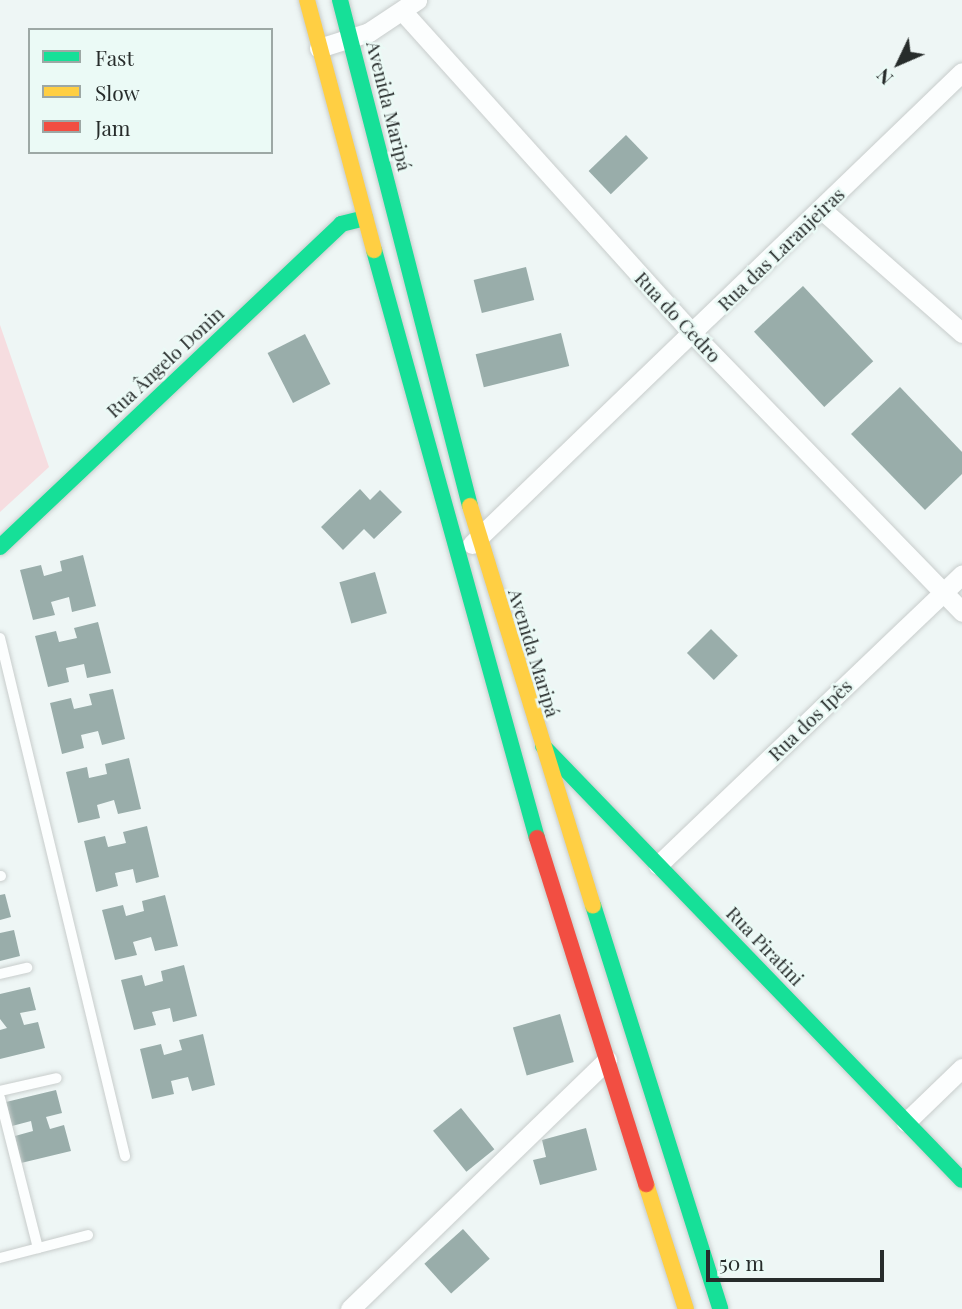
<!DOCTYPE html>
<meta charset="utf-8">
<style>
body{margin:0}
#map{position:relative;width:962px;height:1309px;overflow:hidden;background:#eef6f5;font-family:"Playfair Display",serif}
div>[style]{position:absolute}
.green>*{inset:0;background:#f6dde0}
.building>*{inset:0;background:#99adaa;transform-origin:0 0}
.roads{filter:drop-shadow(0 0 2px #c8cdcc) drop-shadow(0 0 2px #c8cdcc)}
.lane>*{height:10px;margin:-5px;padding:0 5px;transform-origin:5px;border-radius:5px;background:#fcfefe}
.street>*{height:19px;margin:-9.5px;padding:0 9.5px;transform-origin:9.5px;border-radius:9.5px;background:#fcfefe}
.fast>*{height:16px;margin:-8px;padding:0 8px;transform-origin:8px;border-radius:8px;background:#16e098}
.slow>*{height:16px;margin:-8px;padding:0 8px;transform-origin:8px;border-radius:8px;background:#ffcf43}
.jam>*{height:16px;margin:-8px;padding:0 8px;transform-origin:8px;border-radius:8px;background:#f24e42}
span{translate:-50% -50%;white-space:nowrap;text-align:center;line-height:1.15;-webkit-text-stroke:5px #ebfaf6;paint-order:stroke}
.street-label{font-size:19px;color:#272c2b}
.legend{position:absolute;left:28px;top:28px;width:245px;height:126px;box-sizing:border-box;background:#ebfaf6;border:2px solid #9da8a5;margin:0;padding:9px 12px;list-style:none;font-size:21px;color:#272c2b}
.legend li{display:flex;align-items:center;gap:14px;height:35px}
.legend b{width:35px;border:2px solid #9da8a5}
.north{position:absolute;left:864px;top:28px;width:70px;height:70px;-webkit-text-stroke:5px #ebfaf6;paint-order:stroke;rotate:226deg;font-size:19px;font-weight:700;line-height:28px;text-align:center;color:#272c2b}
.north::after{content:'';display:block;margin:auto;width:24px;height:32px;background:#272c2b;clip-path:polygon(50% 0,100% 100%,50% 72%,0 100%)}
.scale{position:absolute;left:706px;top:1250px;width:178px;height:32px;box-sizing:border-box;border:4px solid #272c2b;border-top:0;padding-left:9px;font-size:21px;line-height:24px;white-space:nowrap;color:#272c2b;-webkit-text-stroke:5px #ebfaf6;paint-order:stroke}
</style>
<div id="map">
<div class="green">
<div style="clip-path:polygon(0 325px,49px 467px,0 512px)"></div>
</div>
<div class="building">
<div style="left:626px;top:135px;width:32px;height:52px;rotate:46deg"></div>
<div style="left:526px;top:267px;width:34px;height:54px;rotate:76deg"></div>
<div style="left:803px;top:286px;width:103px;height:67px;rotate:47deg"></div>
<div style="left:561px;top:333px;width:34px;height:88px;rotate:76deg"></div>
<div style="left:305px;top:334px;width:56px;height:42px;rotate:63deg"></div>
<div style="clip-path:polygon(900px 387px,962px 452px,962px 474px,925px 510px,851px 434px)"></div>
<div style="clip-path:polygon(360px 489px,370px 500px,380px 490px,402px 512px,374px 539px,364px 529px,343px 550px,321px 527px)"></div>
<div style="clip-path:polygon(83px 555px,96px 606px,72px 612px,69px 597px,51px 602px,55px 615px,33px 620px,20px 570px,41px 565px,44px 576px,62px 571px,60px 561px)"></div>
<div style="left:375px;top:572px;width:43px;height:37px;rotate:74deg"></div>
<div style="clip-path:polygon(98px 622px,111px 673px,87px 678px,84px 664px,66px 668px,69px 682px,48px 687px,35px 636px,56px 631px,59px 642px,77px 638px,74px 628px)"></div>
<div style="left:711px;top:629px;width:38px;height:34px;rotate:45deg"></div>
<div style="clip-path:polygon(113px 689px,125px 739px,102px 745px,98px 731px,81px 735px,84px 748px,62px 754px,50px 703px,71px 698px,74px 709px,92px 705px,89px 694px)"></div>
<div style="clip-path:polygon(129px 758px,141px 809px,118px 814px,114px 800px,97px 805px,100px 818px,78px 823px,66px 772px,87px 767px,89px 778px,107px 774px,105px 764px)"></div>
<div style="clip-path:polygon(147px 826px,159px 877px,136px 883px,133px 869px,115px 873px,118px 886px,96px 892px,84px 841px,105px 836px,108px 847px,126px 843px,123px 832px)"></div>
<div style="clip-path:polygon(5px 894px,11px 917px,0 920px,0 895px)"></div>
<div style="clip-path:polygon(165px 895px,178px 946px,155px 951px,151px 937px,133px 942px,137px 955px,115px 960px,102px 910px,123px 905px,126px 916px,144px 911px,142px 901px)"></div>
<div style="clip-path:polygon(14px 930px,20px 956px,0 961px,0 933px)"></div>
<div style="clip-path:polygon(184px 965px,197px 1016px,173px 1022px,170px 1008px,152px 1012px,156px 1025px,134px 1030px,121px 980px,142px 975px,145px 986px,163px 981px,161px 971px)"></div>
<div style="clip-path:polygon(30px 987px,36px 1010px,20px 1013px,24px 1025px,38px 1022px,45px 1048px,0 1059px,0 1030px,7px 1028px,0 1019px,0 994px)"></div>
<div style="left:560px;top:1014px;width:50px;height:49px;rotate:74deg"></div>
<div style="clip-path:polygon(203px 1034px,215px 1085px,192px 1091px,188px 1077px,171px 1081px,174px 1094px,152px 1099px,140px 1049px,161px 1044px,164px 1055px,182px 1050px,179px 1040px)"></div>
<div style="clip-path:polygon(56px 1090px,62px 1113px,46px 1117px,50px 1129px,64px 1125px,71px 1151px,21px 1163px,15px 1136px,33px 1131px,31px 1121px,12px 1126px,6px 1102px)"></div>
<div style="left:461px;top:1108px;width:53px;height:36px;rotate:51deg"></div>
<div style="clip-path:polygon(586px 1128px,597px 1170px,540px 1185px,533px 1160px,546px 1157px,542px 1140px)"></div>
<div style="left:463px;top:1229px;width:40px;height:52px;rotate:48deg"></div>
</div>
<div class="roads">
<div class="lane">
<div style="left:0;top:638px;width:533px;rotate:76.43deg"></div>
<div style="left:0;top:876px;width:1px"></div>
<div style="left:0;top:974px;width:28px;rotate:-13deg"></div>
<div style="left:0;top:1091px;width:58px;rotate:-12.8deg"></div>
<div style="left:0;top:1098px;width:155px;rotate:75.8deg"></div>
<div style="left:0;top:1258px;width:91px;rotate:-14.6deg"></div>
</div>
<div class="street">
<div style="left:404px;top:13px;width:432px;rotate:48deg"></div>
<div style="left:693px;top:334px;width:387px;rotate:45.9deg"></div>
<div style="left:319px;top:48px;width:52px;rotate:-17.7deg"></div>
<div style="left:369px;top:32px;width:58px;rotate:-33.7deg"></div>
<div style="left:821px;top:209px;width:188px;rotate:41.3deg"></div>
<div style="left:472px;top:544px;width:680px;rotate:-43.93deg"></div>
<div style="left:658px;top:865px;width:421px;rotate:-43.7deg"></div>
<div style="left:906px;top:1122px;width:78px;rotate:-44deg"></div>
<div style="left:350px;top:1309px;width:358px;rotate:-44.1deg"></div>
</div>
<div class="fast">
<div style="left:340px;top:0;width:522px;rotate:75.59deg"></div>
<div style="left:374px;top:250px;width:610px;rotate:74.51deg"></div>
<div style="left:0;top:547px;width:470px;rotate:-43.4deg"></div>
<div style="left:341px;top:224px;width:25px;rotate:-14deg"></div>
<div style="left:543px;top:746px;width:603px;rotate:46.01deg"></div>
<div style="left:593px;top:905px;width:423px;rotate:72.5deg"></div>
</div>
<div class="slow">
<div style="left:307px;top:0;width:259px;rotate:75deg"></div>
<div style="left:470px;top:506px;width:418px;rotate:72.9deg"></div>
<div style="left:646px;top:1184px;width:131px;rotate:72.3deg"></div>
</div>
<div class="jam">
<div style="left:537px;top:838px;width:363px;rotate:72.5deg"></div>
</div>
</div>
<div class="street-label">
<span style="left:389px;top:106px;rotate:76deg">Avenida Maripá</span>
<span style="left:781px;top:249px;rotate:-44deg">Rua das Laranjeiras</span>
<span style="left:678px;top:317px;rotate:47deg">Rua do Cedro</span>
<span style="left:165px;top:362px;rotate:-43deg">Rua Ângelo Donin</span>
<span style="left:534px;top:653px;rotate:73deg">Avenida Maripá</span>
<span style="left:810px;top:720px;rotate:-44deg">Rua dos Ipês</span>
<span style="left:765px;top:946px;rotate:46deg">Rua Piratini</span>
</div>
<ul class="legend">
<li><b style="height:9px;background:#16e098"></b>Fast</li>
<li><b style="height:9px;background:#ffcf43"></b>Slow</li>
<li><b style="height:9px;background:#f24e42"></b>Jam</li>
</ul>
<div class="north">N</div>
<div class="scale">50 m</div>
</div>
